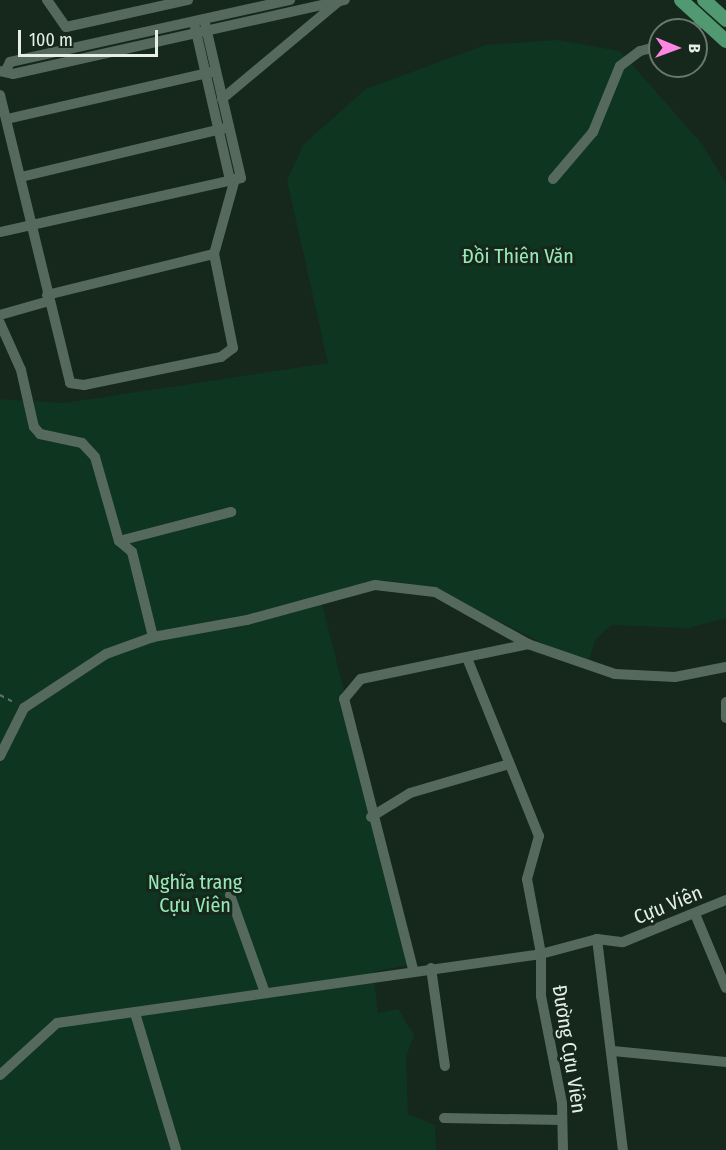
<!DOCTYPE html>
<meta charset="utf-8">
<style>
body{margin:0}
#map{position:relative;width:726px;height:1150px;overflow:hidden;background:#16271c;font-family:"Fira Sans Condensed",sans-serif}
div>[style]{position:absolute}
.green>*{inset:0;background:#0e3520}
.path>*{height:1.5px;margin-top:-0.75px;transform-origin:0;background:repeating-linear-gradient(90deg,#616f66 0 4.5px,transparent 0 9px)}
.minor>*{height:10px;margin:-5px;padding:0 5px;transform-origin:5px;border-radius:5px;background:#56695d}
.major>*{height:14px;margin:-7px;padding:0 7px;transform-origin:7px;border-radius:7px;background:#519971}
span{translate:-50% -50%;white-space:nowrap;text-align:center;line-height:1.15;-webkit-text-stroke:6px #16271c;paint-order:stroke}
.park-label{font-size:20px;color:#99e9b8}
.street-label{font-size:20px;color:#e5efe8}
.north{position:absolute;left:648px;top:18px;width:60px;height:60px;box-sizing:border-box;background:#16271c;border:2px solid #69776e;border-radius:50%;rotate:91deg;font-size:16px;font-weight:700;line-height:24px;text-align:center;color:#e5efe8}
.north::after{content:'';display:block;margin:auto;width:21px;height:27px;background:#fd86e2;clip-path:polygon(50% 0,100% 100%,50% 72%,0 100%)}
.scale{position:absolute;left:18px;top:30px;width:140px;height:27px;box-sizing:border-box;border:3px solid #e5efe8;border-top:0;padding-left:8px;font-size:18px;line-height:21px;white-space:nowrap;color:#e5efe8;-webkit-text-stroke:4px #16271c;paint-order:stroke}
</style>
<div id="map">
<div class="green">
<div style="clip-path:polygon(557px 40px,620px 51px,703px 145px,726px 184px,726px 618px,688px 628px,611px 625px,595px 640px,587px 666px,434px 588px,385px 580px,320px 596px,413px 964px,373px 972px,378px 1013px,398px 1009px,414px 1035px,406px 1057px,408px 1114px,435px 1125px,436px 1150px,0 1150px,0 399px,64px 403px,328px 363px,287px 180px,304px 144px,366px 89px,485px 45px)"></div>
</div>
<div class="path">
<div style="left:0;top:695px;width:17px;rotate:28deg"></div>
</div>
<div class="minor">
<div style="left:47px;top:0;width:33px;rotate:55deg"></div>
<div style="left:66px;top:27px;width:125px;rotate:-12.5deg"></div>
<div style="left:195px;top:27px;width:157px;rotate:77.1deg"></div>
<div style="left:692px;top:30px;width:15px;rotate:-42deg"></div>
<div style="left:6px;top:70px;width:9px;rotate:-63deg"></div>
<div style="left:10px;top:62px;width:287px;rotate:-12.5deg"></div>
<div style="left:0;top:71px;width:13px;rotate:13deg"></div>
<div style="left:13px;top:74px;width:340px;rotate:-12.6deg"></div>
<div style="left:0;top:95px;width:296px;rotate:76.3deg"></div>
<div style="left:70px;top:383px;width:14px;rotate:8deg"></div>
<div style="left:84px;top:385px;width:140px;rotate:-11.6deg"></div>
<div style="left:221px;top:357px;width:15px;rotate:-37deg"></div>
<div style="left:233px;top:348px;width:96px;rotate:-101.4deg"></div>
<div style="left:214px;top:254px;width:78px;rotate:-74.4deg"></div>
<div style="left:222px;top:99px;width:150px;rotate:-39.9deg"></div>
<div style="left:7px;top:119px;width:214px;rotate:-12.9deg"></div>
<div style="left:21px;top:177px;width:214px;rotate:-13.5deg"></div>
<div style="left:553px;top:179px;width:62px;rotate:-49.6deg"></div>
<div style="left:593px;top:132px;width:71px;rotate:-67.8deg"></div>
<div style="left:620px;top:66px;width:25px;rotate:-37deg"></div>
<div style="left:640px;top:51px;width:21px;rotate:-14deg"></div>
<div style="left:0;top:232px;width:247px;rotate:-12.6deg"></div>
<div style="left:241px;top:178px;width:163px;rotate:-103.1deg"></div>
<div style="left:47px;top:295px;width:172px;rotate:-13.8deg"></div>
<div style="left:0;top:315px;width:51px;rotate:-15.9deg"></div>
<div style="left:0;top:323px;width:51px;rotate:65.9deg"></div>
<div style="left:21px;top:370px;width:58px;rotate:77.2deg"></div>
<div style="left:34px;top:427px;width:9px;rotate:49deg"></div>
<div style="left:40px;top:434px;width:43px;rotate:12.1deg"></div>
<div style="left:82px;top:443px;width:19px;rotate:47deg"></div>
<div style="left:95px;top:457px;width:87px;rotate:74.1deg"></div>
<div style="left:119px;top:541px;width:17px;rotate:40deg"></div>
<div style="left:132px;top:552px;width:88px;rotate:76.1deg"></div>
<div style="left:119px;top:541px;width:116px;rotate:-14.5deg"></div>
<div style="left:467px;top:658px;width:192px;rotate:68deg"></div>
<div style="left:539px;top:836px;width:45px;rotate:105.6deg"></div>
<div style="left:527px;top:879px;width:76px;rotate:79.4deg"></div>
<div style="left:726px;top:702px;width:16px;rotate:90deg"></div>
<div style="left:0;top:756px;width:54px;rotate:-63.4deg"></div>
<div style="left:24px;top:708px;width:98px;rotate:-33.4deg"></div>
<div style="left:106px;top:654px;width:50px;rotate:-19.9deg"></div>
<div style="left:153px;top:637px;width:96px;rotate:-10.3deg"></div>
<div style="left:247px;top:620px;width:133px;rotate:-15.3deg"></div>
<div style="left:375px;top:585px;width:60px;rotate:6.7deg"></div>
<div style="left:435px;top:592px;width:107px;rotate:29.2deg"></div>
<div style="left:528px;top:644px;width:92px;rotate:19deg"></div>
<div style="left:615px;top:674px;width:60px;rotate:2.9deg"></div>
<div style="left:675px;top:677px;width:52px;rotate:-11.1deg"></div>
<div style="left:371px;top:817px;width:46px;rotate:-31.6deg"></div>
<div style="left:410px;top:793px;width:100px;rotate:-16.3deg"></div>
<div style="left:230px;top:895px;width:104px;rotate:70.3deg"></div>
<div style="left:695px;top:914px;width:80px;rotate:67.3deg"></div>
<div style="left:597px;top:939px;width:213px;rotate:83deg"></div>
<div style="left:541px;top:954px;width:42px;rotate:90deg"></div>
<div style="left:541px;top:996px;width:109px;rotate:78.9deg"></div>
<div style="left:562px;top:1103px;width:47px;rotate:88.8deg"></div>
<div style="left:431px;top:968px;width:99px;rotate:81.9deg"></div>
<div style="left:413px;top:969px;width:279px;rotate:-104.3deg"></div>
<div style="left:344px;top:699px;width:26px;rotate:-50deg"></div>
<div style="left:361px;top:679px;width:171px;rotate:-11.8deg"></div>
<div style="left:135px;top:1013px;width:143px;rotate:73.3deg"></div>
<div style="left:613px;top:1051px;width:114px;rotate:5.6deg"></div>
<div style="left:0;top:1075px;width:77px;rotate:-42.4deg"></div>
<div style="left:57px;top:1023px;width:489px;rotate:-8.1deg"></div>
<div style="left:541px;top:954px;width:58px;rotate:-15deg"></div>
<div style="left:597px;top:939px;width:26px;rotate:7deg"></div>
<div style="left:623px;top:942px;width:111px;rotate:-22.2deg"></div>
<div style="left:444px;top:1118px;width:118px;rotate:1deg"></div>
</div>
<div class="major">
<div style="left:681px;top:0;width:61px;rotate:42.3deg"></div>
<div style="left:704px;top:0;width:30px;rotate:42deg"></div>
</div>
<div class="park-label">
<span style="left:518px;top:256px">Đồi Thiên Văn</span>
<span style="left:195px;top:894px">Nghĩa trang<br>Cựu Viên</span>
</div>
<div class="street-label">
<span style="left:668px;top:905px;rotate:-22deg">Cựu Viên</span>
<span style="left:569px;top:1049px;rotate:81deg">Đường Cựu Viên</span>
</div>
<div class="north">B</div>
<div class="scale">100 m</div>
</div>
